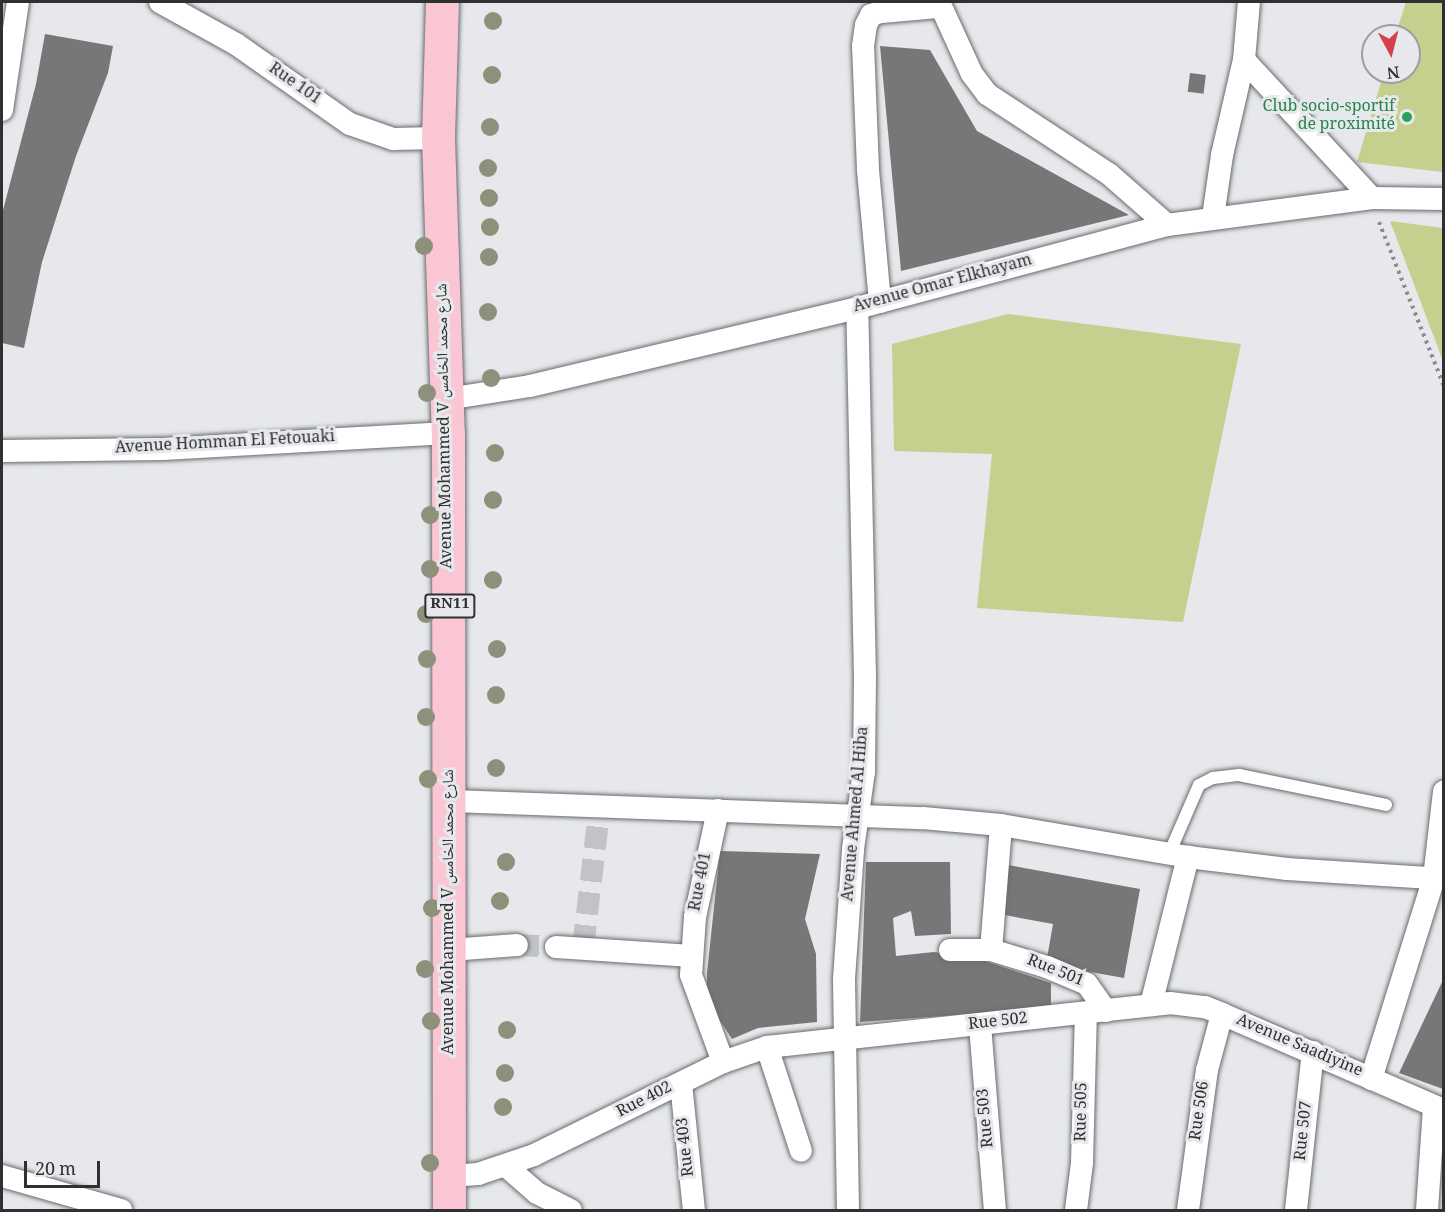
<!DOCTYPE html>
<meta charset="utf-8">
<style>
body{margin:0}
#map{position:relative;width:1445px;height:1212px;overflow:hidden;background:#e6e8eb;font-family:Georgia,"Noto Naskh Arabic",serif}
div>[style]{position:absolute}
.green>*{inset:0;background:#c5cf8e}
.building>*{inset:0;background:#797677;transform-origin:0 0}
.street-tunnel>*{height:22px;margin-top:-11px;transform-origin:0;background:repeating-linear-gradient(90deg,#c1c3c6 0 22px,transparent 0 33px)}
.path>*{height:4px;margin-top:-2px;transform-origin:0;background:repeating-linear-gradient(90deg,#8b8d8f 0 3px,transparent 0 7.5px)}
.roads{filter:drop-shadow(0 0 2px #696b6d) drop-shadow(0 0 2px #696b6d)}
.lane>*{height:12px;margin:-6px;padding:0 6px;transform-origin:6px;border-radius:6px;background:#fff}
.street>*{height:22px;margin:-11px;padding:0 11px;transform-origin:11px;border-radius:11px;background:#fff}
.primary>*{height:33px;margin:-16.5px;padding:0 16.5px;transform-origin:16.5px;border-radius:16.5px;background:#fac6d4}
.trees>*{width:18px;height:18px;margin:-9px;border-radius:50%;background:#8d917b}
.dots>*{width:16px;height:16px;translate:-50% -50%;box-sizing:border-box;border:3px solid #e6e8eb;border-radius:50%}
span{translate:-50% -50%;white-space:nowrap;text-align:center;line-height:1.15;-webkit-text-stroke:6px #e6e8eb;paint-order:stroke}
.shield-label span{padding:2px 4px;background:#e6e8eb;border:2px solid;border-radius:4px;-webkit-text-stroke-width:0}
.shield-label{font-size:15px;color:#2f3031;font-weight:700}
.street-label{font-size:16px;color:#2f3031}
.leisure-label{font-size:16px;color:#27864d}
.right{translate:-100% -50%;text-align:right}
.frame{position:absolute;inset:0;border:3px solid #2f3031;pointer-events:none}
.north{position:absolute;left:1361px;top:24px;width:60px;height:60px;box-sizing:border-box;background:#e6e8eb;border:2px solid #9d9ea1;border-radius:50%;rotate:173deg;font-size:16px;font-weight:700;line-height:24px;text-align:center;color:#2f3031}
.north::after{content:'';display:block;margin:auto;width:21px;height:27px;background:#d2424b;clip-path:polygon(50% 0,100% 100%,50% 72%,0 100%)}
.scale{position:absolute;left:24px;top:1161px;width:76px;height:27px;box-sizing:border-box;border:3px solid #2f3031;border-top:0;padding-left:8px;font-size:18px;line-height:21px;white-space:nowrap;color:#2f3031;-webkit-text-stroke:4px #e6e8eb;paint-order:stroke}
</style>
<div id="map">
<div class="green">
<div style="clip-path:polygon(1406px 2px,1443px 2px,1443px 172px,1357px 162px,1384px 72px,1409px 72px,1409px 36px,1395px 36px)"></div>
<div style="clip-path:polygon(1390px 221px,1443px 228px,1443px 361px)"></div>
<div style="clip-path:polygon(1008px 314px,1241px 344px,1183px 622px,977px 608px,992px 454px,894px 451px,892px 344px)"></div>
</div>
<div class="building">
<div style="clip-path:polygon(45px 34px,113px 46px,108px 73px,76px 156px,42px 262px,24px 348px,2px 343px,2px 214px,36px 84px)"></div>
<div style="clip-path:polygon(880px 46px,930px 50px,977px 131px,1129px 215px,901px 271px)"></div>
<div style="left:1190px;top:73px;width:16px;height:19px;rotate:7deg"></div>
<div style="clip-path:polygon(720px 851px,820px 854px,805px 919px,816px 954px,817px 1022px,758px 1028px,732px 1039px,717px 1016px,707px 993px,707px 973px)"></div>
<div style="clip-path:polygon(866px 862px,950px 862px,951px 934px,915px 936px,911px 911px,893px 918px,896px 956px,934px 952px,979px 959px,1051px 983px,1051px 1008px,860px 1022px)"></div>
<div style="clip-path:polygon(1008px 865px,1140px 889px,1124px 978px,1046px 964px,1053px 924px,999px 914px)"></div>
<div style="clip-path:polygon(1443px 980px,1443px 1089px,1399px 1073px)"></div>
</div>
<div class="street-tunnel">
<div style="left:517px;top:945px;width:39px;rotate:3deg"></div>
<div style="left:583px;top:947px;width:144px;rotate:-83.2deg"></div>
</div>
<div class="path">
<div style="left:1379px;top:222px;width:176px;rotate:68.4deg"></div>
</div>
<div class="roads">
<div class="lane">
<div style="left:1169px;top:854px;width:75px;rotate:-66.5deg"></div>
<div style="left:1199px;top:785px;width:16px;rotate:-27deg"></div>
<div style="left:1213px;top:778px;width:26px;rotate:-7deg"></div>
<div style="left:1239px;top:775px;width:150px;rotate:11.5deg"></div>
</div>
<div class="street">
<div style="left:160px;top:2px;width:87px;rotate:28.9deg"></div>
<div style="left:236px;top:44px;width:139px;rotate:35.1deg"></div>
<div style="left:350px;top:124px;width:46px;rotate:19.2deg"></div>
<div style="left:393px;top:139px;width:45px;rotate:-1.3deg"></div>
<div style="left:939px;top:2px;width:79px;rotate:65.4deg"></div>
<div style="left:972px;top:74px;width:25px;rotate:53deg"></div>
<div style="left:987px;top:94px;width:146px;rotate:33.3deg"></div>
<div style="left:1109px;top:174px;width:77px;rotate:41.3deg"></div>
<div style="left:1244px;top:60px;width:188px;rotate:47.2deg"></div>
<div style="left:2px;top:110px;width:109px;rotate:-81.6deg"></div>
<div style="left:1213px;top:217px;width:63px;rotate:-81.7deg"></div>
<div style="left:1222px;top:155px;width:98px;rotate:-77deg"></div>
<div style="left:1244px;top:60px;width:58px;rotate:-85.1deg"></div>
<div style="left:880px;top:302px;width:134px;rotate:-95.2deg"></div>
<div style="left:868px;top:169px;width:123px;rotate:-92.3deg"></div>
<div style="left:863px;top:46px;width:21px;rotate:-82deg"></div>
<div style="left:866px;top:25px;width:11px;rotate:-63deg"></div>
<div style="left:871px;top:15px;width:10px;rotate:-17deg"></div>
<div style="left:881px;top:12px;width:57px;rotate:-5deg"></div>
<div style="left:447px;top:399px;width:84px;rotate:-8.9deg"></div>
<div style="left:530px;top:386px;width:336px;rotate:-13.4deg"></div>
<div style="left:857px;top:308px;width:321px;rotate:-15deg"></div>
<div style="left:1167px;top:225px;width:207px;rotate:-7.5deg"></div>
<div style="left:1372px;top:198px;width:72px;rotate:0.8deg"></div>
<div style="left:2px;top:451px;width:161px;rotate:-0.7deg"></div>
<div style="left:163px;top:449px;width:285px;rotate:-3.2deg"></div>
<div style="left:452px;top:801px;width:471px;rotate:2.1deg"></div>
<div style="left:923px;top:818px;width:78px;rotate:5.1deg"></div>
<div style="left:1001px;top:825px;width:190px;rotate:9.7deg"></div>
<div style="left:1188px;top:857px;width:100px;rotate:6.9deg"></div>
<div style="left:1287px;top:869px;width:157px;rotate:3.6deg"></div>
<div style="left:718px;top:810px;width:109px;rotate:102.1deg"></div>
<div style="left:695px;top:917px;width:58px;rotate:93.9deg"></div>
<div style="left:691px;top:975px;width:93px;rotate:69.8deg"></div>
<div style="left:556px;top:947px;width:136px;rotate:3.8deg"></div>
<div style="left:450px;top:950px;width:67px;rotate:-4.3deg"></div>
<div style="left:950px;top:950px;width:41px"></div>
<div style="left:991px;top:950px;width:59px;rotate:16.9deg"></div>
<div style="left:1047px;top:967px;width:43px;rotate:23deg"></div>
<div style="left:1087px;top:984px;width:33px;rotate:55deg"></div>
<div style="left:991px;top:950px;width:125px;rotate:-85.4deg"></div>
<div style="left:1151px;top:1005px;width:153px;rotate:-76deg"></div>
<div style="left:980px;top:1025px;width:186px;rotate:85.4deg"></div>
<div style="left:767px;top:1047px;width:109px;rotate:71.9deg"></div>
<div style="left:1371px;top:1079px;width:211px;rotate:-72.6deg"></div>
<div style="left:1434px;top:878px;width:87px;rotate:-83.4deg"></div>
<div style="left:681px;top:1083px;width:128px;rotate:84.2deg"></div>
<div style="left:506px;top:1166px;width:41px;rotate:41.1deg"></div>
<div style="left:537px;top:1193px;width:38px;rotate:27deg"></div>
<div style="left:2px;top:1176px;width:124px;rotate:15.9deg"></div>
<div style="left:450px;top:1176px;width:28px;rotate:-4deg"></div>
<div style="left:478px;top:1174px;width:59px;rotate:-18.7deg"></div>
<div style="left:534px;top:1155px;width:211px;rotate:-26.2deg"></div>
<div style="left:723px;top:1062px;width:46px;rotate:-18.8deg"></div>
<div style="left:767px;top:1047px;width:405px;rotate:-6.2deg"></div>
<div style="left:1170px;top:1003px;width:35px;rotate:7deg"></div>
<div style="left:1205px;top:1007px;width:18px;rotate:22deg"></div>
<div style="left:1222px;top:1014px;width:242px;rotate:23.4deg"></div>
<div style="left:848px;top:1210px;width:231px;rotate:-91deg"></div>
<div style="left:844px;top:979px;width:130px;rotate:-86deg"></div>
<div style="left:853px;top:849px;width:78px;rotate:-81.9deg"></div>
<div style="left:864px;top:772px;width:95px;rotate:-89.4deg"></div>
<div style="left:865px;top:677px;width:369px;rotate:-91.2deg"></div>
<div style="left:1076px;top:1210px;width:47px;rotate:-82.7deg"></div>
<div style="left:1082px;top:1163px;width:150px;rotate:-88.5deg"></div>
<div style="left:1188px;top:1210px;width:141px;rotate:-82.3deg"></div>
<div style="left:1207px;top:1070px;width:58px;rotate:-75deg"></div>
<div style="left:1296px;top:1210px;width:159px;rotate:-83.9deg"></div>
<div style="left:1427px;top:1210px;width:103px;rotate:-86.1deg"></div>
</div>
<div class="primary">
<div style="left:442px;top:2px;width:136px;rotate:91.7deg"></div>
<div style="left:438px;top:138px;width:295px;rotate:88.1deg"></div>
<div style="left:448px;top:433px;width:777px;rotate:89.93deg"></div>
</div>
</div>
<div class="trees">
<div style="left:493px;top:21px"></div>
<div style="left:492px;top:75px"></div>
<div style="left:490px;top:127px"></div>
<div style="left:488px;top:168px"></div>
<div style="left:489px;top:198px"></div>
<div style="left:490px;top:227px"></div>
<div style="left:424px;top:246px"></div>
<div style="left:489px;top:257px"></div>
<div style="left:488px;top:312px"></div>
<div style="left:491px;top:378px"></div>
<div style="left:427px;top:393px"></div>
<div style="left:495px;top:453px"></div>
<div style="left:493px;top:500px"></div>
<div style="left:430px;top:515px"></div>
<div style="left:430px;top:569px"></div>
<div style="left:493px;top:580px"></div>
<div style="left:426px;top:614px"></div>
<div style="left:497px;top:649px"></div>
<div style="left:427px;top:659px"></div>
<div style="left:496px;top:695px"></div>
<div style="left:426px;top:717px"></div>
<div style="left:496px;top:768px"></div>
<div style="left:428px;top:779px"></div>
<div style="left:506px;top:862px"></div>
<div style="left:500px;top:901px"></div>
<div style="left:432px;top:908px"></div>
<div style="left:425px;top:969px"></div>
<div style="left:431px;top:1021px"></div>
<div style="left:507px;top:1030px"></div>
<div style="left:505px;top:1073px"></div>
<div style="left:503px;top:1107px"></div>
<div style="left:430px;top:1163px"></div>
</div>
<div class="dots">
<div style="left:1407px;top:117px;background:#2e9e5b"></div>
</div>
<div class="shield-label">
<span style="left:450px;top:606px">RN11</span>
</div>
<div class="street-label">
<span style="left:294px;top:85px;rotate:35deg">Rue 101</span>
<span style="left:943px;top:285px;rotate:-15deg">Avenue Omar Elkhayam</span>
<span style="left:446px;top:426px;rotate:-91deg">Avenue Mohammed V شارع محمد الخامس</span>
<span style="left:225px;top:444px;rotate:-3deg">Avenue Homman El Fetouaki</span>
<span style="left:857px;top:814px;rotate:-85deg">Avenue Ahmed Al Hiba</span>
<span style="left:702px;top:882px;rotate:-79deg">Rue 401</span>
<span style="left:450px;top:912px;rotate:-90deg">Avenue Mohammed V شارع محمد الخامس</span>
<span style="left:1055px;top:972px;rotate:22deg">Rue 501</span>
<span style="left:998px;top:1023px;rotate:-6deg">Rue 502</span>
<span style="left:1299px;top:1047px;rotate:23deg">Avenue Saadiyine</span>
<span style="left:645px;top:1101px;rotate:-27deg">Rue 402</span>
<span style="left:1201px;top:1111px;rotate:-82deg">Rue 506</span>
<span style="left:1083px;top:1112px;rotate:-89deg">Rue 505</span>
<span style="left:987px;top:1118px;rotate:-95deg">Rue 503</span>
<span style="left:1305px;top:1131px;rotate:-84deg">Rue 507</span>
<span style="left:687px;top:1147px;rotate:-96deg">Rue 403</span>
</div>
<div class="leisure-label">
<span class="right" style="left:1395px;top:117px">Club socio-sportif<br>de proximité</span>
</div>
<div class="frame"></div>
<div class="north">N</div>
<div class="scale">20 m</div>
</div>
